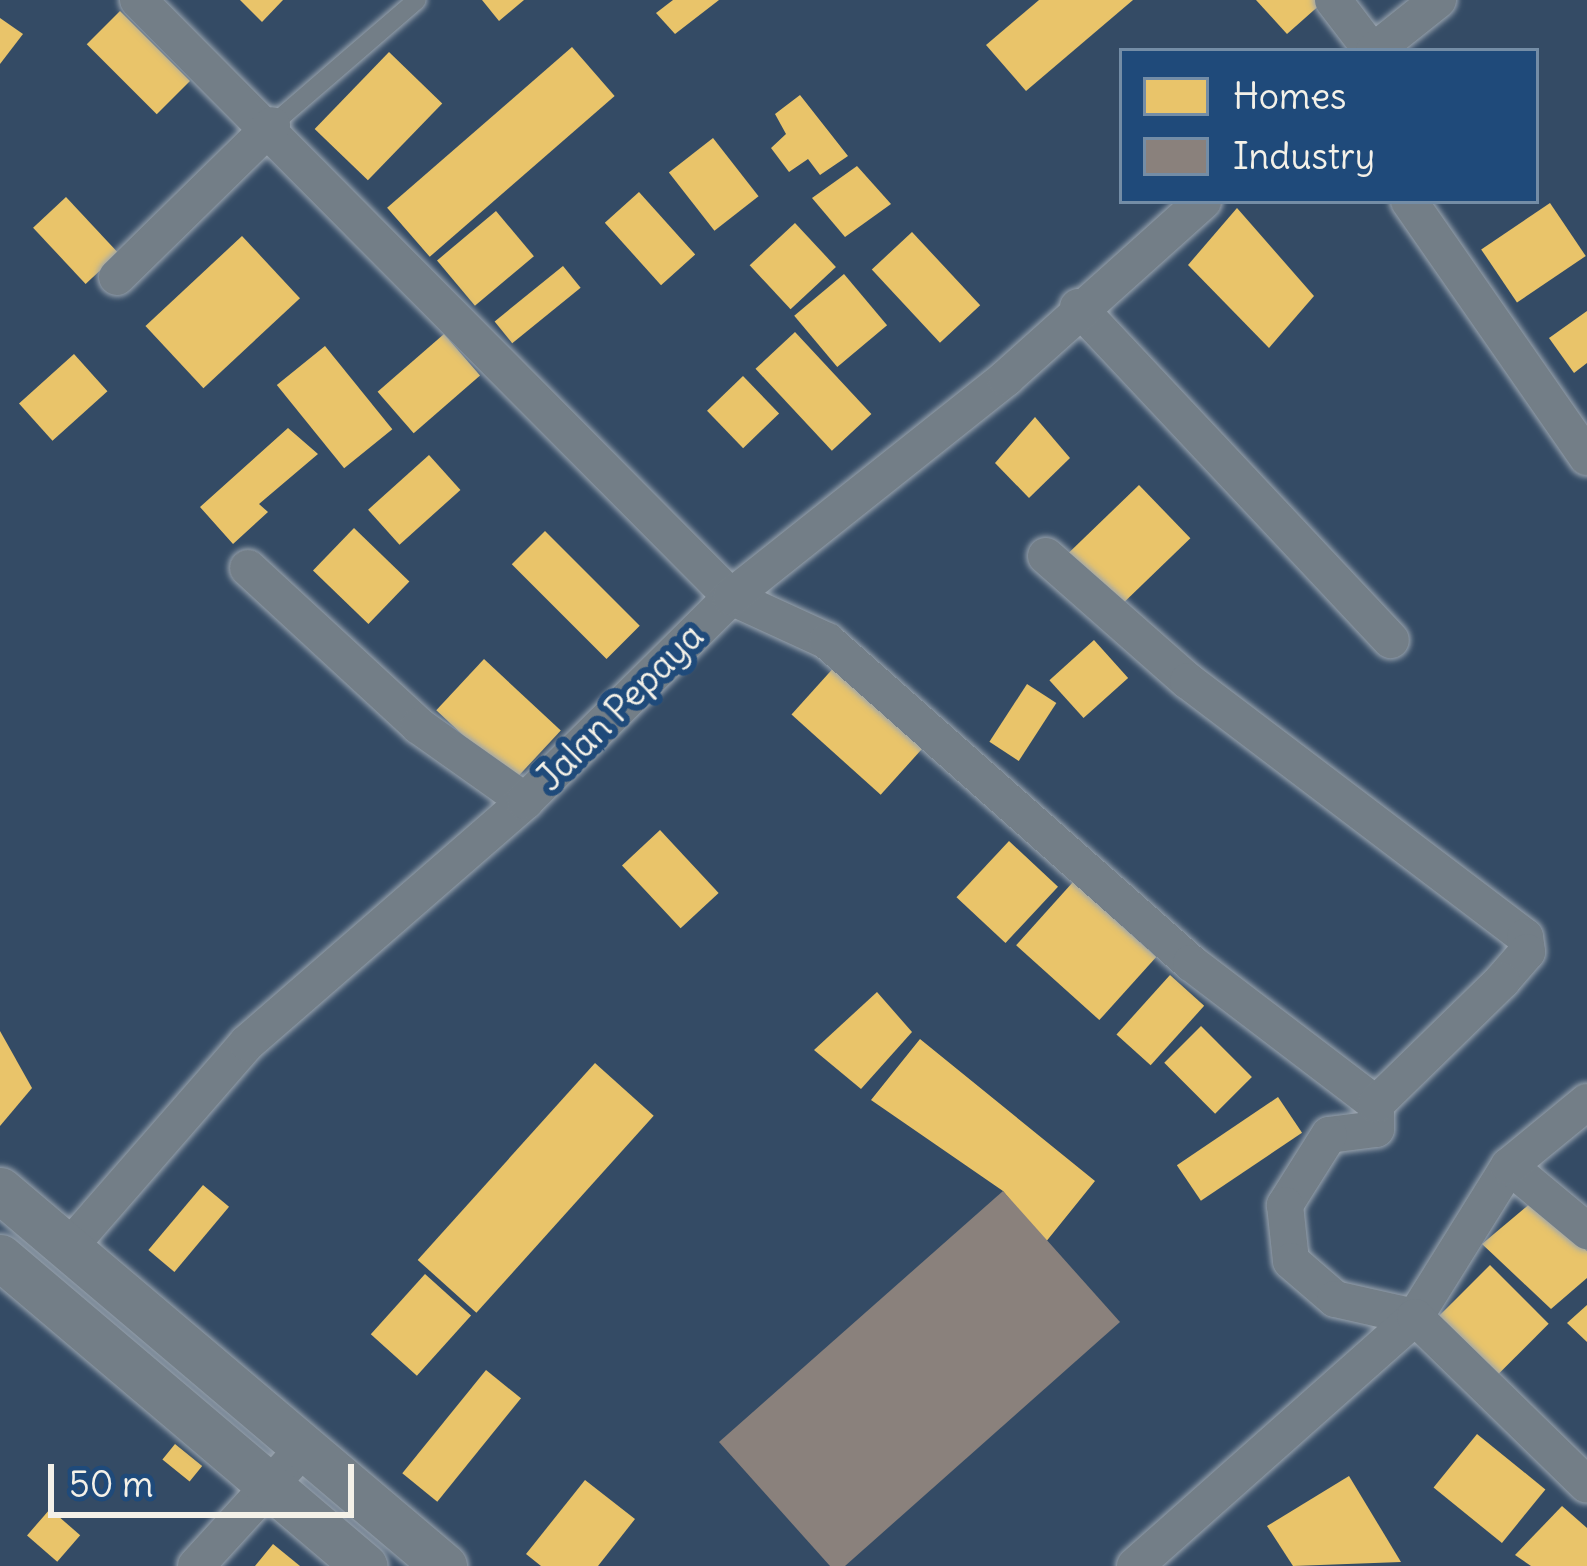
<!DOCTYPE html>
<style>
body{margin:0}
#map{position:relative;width:1587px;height:1566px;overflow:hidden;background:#344b65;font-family:Delius,sans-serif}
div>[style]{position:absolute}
.homes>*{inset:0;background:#e9c46a;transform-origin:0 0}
.industry>*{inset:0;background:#8a817c}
.roads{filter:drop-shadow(0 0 3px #9ba5af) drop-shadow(0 0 3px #9ba5af)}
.service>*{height:18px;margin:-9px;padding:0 9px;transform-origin:9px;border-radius:9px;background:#737e87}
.minor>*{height:36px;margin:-18px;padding:0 18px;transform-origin:18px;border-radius:18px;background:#737e87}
.tertiary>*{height:45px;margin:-22.5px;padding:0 22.5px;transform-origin:22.5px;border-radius:22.5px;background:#737e87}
span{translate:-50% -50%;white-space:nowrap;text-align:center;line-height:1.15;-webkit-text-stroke:12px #1f4a7a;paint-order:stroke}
.street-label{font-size:36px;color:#f4f1e8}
.legend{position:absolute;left:1119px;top:48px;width:420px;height:156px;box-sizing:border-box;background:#1f4a7a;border:3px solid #748da6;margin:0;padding:15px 21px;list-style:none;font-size:36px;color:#f4f1e8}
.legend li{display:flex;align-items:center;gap:24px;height:60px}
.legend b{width:60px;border:3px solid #748da6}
.scale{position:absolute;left:48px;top:1464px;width:306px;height:54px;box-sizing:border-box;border:6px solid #f4f1e8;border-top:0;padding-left:15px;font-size:36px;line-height:42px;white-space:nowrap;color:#f4f1e8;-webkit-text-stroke:9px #1f4a7a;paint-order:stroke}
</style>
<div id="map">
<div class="homes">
<div style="clip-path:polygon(240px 0,283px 0,262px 22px)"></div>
<div style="clip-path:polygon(482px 0,524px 0,499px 21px)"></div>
<div style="clip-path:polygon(673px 0,719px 0,675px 34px,656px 13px)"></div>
<div style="clip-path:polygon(1039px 0,1133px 0,1026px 91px,986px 45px)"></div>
<div style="clip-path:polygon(1256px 0,1320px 0,1322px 3px,1287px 34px)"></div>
<div style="left:120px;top:11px;width:99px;height:47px;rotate:45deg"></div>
<div style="clip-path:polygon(0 18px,23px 34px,0 64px)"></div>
<div style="left:572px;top:47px;width:65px;height:245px;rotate:49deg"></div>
<div style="left:389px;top:52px;width:74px;height:107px;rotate:44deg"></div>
<div style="clip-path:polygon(800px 95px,848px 156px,820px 175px,808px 159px,789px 172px,771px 148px,786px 134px,775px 114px)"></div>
<div style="left:713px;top:138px;width:74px;height:56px;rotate:52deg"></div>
<div style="clip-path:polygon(857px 166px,891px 204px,845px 237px,812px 198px)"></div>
<div style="left:639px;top:192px;width:84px;height:46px;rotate:48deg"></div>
<div style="left:66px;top:197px;width:77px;height:45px;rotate:47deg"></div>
<div style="left:1550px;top:203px;width:64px;height:83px;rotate:56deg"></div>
<div style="clip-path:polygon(1237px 208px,1314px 296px,1269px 348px,1188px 265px)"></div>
<div style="left:496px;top:211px;width:59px;height:77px;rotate:50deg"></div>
<div style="left:795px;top:223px;width:60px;height:62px;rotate:47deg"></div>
<div style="left:912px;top:232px;width:100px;height:55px;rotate:47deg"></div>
<div style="left:242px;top:236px;width:85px;height:132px;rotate:47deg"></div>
<div style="left:563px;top:266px;width:28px;height:88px;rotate:51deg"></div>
<div style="left:844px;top:274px;width:67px;height:65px;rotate:50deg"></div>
<div style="clip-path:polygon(1587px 311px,1587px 363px,1574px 373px,1549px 338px)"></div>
<div style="left:795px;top:332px;width:112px;height:54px;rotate:47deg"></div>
<div style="left:444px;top:334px;width:55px;height:88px;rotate:49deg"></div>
<div style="left:325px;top:346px;width:107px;height:62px;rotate:51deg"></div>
<div style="left:74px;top:354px;width:50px;height:74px;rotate:48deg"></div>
<div style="left:743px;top:376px;width:52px;height:50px;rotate:46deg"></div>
<div style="clip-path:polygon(1035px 417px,1070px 458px,1029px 498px,995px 463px)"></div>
<div style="clip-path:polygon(288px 428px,318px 454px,259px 504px,268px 512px,233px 544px,200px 507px)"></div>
<div style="left:429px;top:455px;width:47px;height:82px;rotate:48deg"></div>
<div style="left:1139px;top:485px;width:74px;height:103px;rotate:46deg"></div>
<div style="left:354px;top:528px;width:77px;height:59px;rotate:44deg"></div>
<div style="left:545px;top:531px;width:134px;height:47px;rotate:45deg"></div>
<div style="left:1094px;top:640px;width:51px;height:60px;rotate:48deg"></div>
<div style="left:484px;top:659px;width:105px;height:70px;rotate:43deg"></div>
<div style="left:837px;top:664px;width:120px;height:68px;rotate:42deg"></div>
<div style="left:1027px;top:684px;width:35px;height:69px;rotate:33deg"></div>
<div style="left:660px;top:830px;width:86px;height:52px;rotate:47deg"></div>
<div style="left:1009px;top:841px;width:67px;height:77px;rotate:43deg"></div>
<div style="left:1073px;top:882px;width:112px;height:85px;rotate:42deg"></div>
<div style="left:1170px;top:975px;width:46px;height:80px;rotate:42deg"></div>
<div style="clip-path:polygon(877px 992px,912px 1032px,861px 1089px,814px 1050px)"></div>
<div style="left:1201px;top:1026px;width:72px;height:52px;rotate:45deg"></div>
<div style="clip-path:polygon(0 1031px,32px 1088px,0 1126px)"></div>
<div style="clip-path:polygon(920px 1039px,1095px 1181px,1045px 1243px,1003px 1191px,871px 1100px)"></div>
<div style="left:595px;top:1063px;width:79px;height:265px;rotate:42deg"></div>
<div style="left:1278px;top:1097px;width:43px;height:122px;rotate:56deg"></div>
<div style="left:203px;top:1185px;width:34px;height:85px;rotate:40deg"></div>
<div style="clip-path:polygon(1532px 1202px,1587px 1251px,1587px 1278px,1551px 1309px,1482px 1244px)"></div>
<div style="left:1490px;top:1265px;width:83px;height:75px;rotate:45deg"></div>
<div style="left:425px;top:1274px;width:62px;height:81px;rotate:42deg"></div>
<div style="clip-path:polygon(1587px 1305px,1587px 1342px,1567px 1323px)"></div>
<div style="left:486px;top:1370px;width:45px;height:133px;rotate:39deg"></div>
<div style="left:1477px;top:1434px;width:88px;height:69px;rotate:39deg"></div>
<div style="left:175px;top:1444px;width:35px;height:20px;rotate:39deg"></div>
<div style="clip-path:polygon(1349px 1476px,1401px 1562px,1293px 1566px,1267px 1526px)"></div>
<div style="clip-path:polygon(585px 1480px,635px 1519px,598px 1566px,541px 1566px,526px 1554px)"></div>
<div style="clip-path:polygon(1562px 1506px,1587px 1528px,1587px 1566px,1531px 1566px,1515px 1555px)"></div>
<div style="left:50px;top:1509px;width:40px;height:35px;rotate:41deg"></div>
<div style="clip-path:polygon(273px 1544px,300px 1566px,255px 1566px)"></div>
</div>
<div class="industry">
<div style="clip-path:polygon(1003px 1191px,1120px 1322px,845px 1566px,830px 1566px,719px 1442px)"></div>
</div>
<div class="roads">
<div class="service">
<div style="left:272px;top:125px;width:191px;rotate:-40.8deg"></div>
</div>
<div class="minor">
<div style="left:138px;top:0;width:841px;rotate:45.19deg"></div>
<div style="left:731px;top:597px;width:106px;rotate:24.6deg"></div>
<div style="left:827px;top:641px;width:486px;rotate:41.5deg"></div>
<div style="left:1191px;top:963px;width:233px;rotate:37.3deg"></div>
<div style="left:1376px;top:1104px;width:25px;rotate:90deg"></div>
<div style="left:1376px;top:1129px;width:47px;rotate:172.7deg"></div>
<div style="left:1329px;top:1135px;width:83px;rotate:122.2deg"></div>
<div style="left:1285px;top:1205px;width:56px;rotate:83.9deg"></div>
<div style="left:1291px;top:1261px;width:58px;rotate:40.8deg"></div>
<div style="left:1335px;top:1299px;width:82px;rotate:12.7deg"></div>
<div style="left:1415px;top:1317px;width:178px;rotate:-58.1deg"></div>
<div style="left:1509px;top:1166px;width:102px;rotate:39.8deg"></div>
<div style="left:1333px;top:0;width:64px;rotate:52.6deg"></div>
<div style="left:1374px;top:51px;width:82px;rotate:-38.6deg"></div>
<div style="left:1409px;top:201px;width:312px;rotate:55.2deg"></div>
<div style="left:117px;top:277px;width:217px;rotate:-44.4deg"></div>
<div style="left:1078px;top:307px;width:457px;rotate:46.8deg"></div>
<div style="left:1046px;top:556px;width:189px;rotate:41.4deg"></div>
<div style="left:1188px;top:681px;width:423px;rotate:37.2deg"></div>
<div style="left:1525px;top:937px;width:15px;rotate:82deg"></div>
<div style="left:1527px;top:952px;width:38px;rotate:131deg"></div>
<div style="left:1502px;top:981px;width:176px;rotate:135.7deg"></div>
<div style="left:248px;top:568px;width:233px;rotate:42.7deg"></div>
<div style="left:419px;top:726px;width:130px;rotate:35.3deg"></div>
<div style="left:1509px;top:1166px;width:101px;rotate:-39.4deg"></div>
<div style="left:70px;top:1246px;width:269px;rotate:-48.9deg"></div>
<div style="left:247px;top:1043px;width:369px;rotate:-41deg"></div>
<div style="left:525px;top:801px;width:290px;rotate:-44.7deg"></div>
<div style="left:731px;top:597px;width:352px;rotate:-38.5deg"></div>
<div style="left:1006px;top:378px;width:265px;rotate:-41.9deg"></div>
<div style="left:196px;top:1566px;width:157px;rotate:-47.6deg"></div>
<div style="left:1135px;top:1566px;width:375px;rotate:-41.6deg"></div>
<div style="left:1415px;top:1317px;width:240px;rotate:44.3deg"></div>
</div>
<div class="tertiary">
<div style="left:0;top:1190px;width:582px;rotate:40.26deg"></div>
<div style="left:0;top:1257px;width:478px;rotate:40.3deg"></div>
</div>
</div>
<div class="street-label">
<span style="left:620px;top:707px;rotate:-45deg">Jalan Pepaya</span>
</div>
<ul class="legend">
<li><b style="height:33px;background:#e9c46a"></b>Homes</li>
<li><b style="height:33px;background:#8a817c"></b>Industry</li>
</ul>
<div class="scale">50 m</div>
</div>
